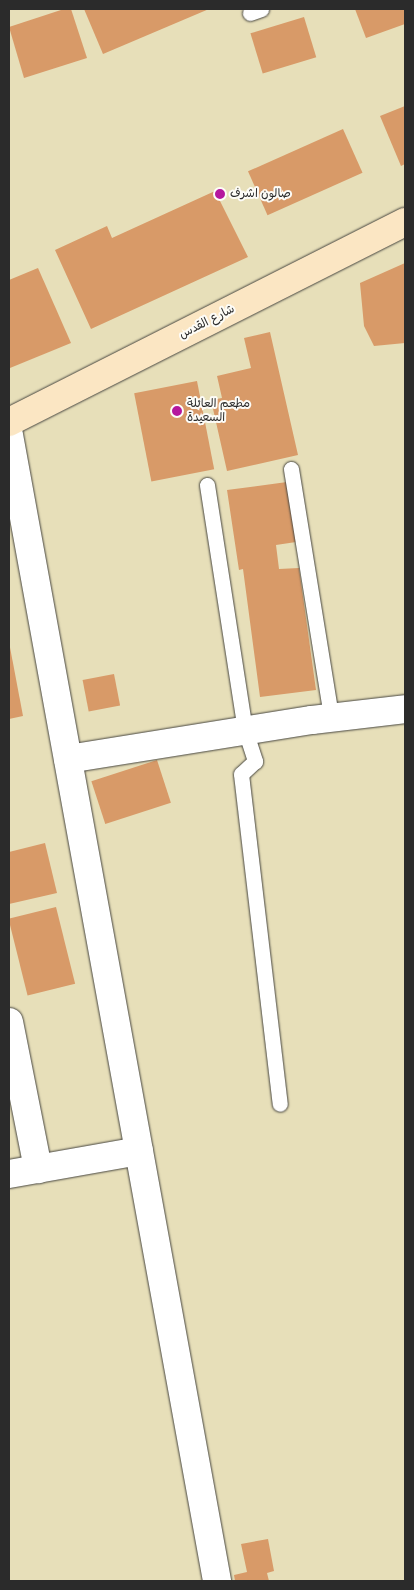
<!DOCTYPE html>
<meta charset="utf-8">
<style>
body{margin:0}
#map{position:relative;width:414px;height:1590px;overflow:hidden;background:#e7dfb9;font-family:"Balsamiq Sans","Playpen Sans Arabic",sans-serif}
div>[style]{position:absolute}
.building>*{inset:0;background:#d89a68;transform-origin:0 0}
.roads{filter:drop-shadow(0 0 1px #474640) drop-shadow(0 0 1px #474640)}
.service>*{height:15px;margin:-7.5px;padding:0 7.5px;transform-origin:7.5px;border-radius:7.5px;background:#fff}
.minor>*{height:28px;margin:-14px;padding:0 14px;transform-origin:14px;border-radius:14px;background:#fff}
.secondary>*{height:28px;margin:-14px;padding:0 14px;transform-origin:14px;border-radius:14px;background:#fbe6c3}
.dots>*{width:14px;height:14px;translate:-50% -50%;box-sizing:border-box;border:2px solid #fdfcf7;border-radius:50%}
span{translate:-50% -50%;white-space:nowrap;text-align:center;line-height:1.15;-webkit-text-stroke:4px #fdfcf7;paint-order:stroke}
.poi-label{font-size:12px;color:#2b2b2b}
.left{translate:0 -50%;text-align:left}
.street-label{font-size:12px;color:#2b2b2b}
.frame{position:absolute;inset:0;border:10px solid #2b2b2b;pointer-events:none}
</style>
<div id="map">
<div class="building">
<div style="clip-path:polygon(64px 9px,71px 9px,87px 58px,24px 78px,9px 27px)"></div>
<div style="clip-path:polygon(84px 9px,209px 9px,103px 54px)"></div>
<div style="clip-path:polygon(355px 9px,405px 9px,405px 24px,366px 38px)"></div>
<div style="left:304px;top:17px;width:42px;height:56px;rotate:73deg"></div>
<div style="clip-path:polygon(405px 106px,405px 164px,401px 166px,380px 116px)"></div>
<div style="left:343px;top:129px;width:48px;height:104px;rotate:66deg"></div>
<div style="clip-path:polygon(215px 191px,248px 257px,91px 329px,55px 250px,107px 226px,112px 238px)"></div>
<div style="clip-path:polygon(405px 263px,405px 343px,374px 346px,364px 326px,360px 283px)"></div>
<div style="clip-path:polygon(38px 268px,71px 343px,10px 368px,9px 280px)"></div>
<div style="clip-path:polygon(270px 332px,298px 455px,227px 471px,211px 400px,222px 398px,217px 376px,251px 368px,244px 338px)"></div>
<div style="left:197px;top:381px;width:90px;height:64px;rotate:79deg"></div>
<div style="clip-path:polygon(287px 482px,296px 542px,276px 545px,279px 569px,299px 568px,316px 690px,260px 697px,243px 569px,239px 570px,227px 490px)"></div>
<div style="clip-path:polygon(9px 642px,23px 716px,9px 719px)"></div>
<div style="left:114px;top:674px;width:32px;height:32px;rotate:79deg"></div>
<div style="left:157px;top:760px;width:45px;height:69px;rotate:72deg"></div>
<div style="clip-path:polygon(45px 843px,57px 893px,9px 904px,9px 852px)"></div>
<div style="left:56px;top:907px;width:79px;height:49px;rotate:76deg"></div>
<div style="clip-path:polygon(268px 1539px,274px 1571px,267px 1573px,269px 1581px,235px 1581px,234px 1575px,247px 1572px,241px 1544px)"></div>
</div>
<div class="roads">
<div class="service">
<div style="left:250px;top:13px;width:12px;rotate:-20deg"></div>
<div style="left:291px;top:469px;width:251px;rotate:80.8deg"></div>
<div style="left:207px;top:485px;width:248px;rotate:81.2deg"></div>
<div style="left:245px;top:730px;width:33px;rotate:72deg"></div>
<div style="left:255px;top:761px;width:19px;rotate:137deg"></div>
<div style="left:241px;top:774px;width:332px;rotate:83.3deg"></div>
</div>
<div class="minor">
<div style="left:9px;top:435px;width:1165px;rotate:79.71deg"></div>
<div style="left:68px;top:759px;width:247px;rotate:-9.1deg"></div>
<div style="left:312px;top:720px;width:94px;rotate:-6.7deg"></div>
<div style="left:9px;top:1022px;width:150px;rotate:78.8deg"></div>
<div style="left:9px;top:1174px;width:132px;rotate:-10deg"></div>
</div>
<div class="secondary">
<div style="left:9px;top:422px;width:444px;rotate:-26.8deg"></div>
</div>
</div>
<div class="dots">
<div style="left:220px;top:194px;background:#b5179e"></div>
<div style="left:177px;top:411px;background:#b5179e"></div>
</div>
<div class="poi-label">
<span class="left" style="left:230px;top:194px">صالون اشرف</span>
<span class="left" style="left:187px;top:411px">مطعم العائلة<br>السعيدة</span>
</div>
<div class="street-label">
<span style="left:207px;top:322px;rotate:-27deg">شارع القدس</span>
</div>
<div class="frame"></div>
</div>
